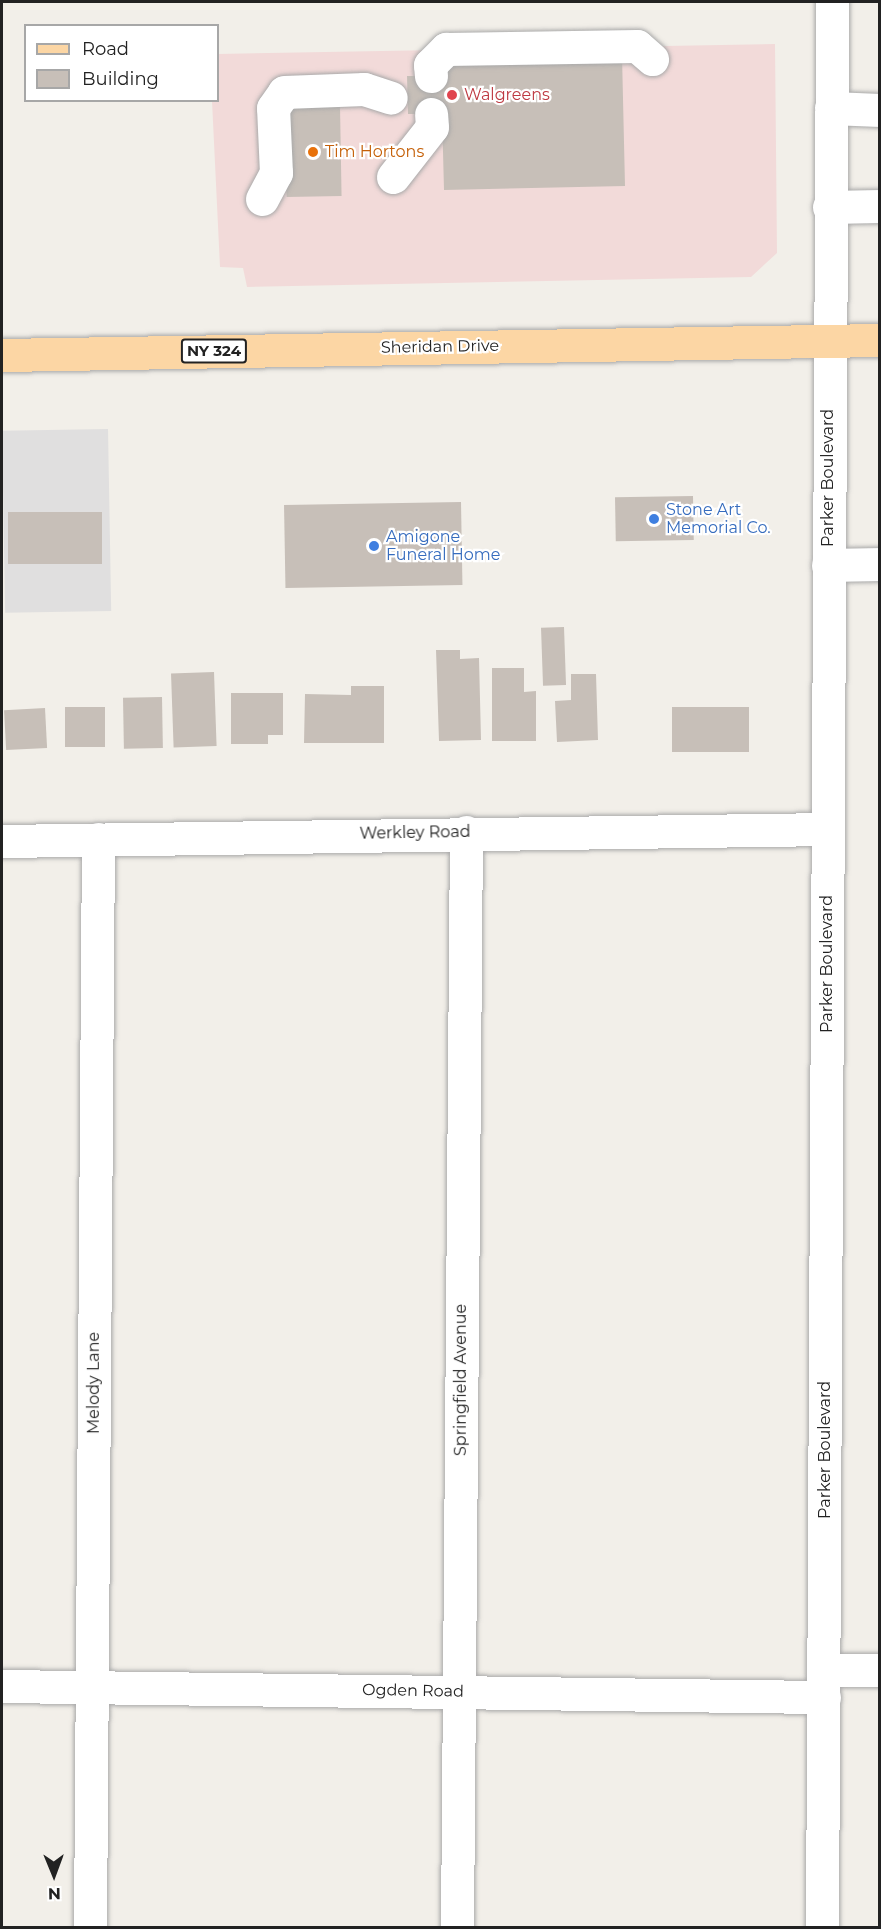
<!DOCTYPE html>
<style>
body{margin:0}
#map{position:relative;width:881px;height:1929px;overflow:hidden;background:#f2efe9;font-family:Montserrat,sans-serif}
div>[style]{position:absolute}
.residential>*{inset:0;background:#e0dfdf;transform-origin:0 0}
.commercial>*{inset:0;background:#f2dad9}
.building>*{inset:0;background:#c7bfb8;transform-origin:0 0}
.roads{filter:drop-shadow(0 0 2px #a9a9a9) drop-shadow(0 0 2px #a9a9a9)}
.minor>*{height:33px;margin:-16.5px;padding:0 16.5px;transform-origin:16.5px;border-radius:16.5px;background:#fff}
.major>*{height:33px;margin:-16.5px;padding:0 16.5px;transform-origin:16.5px;border-radius:16.5px;background:#fcd6a4}
.dots>*{width:16px;height:16px;translate:-50% -50%;box-sizing:border-box;border:3px solid #fff;border-radius:50%}
span{translate:-50% -50%;white-space:nowrap;text-align:center;line-height:1.15;-webkit-text-stroke:4.5px #fff;paint-order:stroke}
.shield-label span{padding:2px 4px;background:#fff;border:2px solid;border-radius:4px;-webkit-text-stroke-width:0}
.shield-label{font-size:15px;color:#222;font-weight:700}
.health-label{font-size:16px;color:#be3a42}
.left{translate:0 -50%;text-align:left}
.food-label{font-size:16px;color:#c56008}
.street-label{font-size:16px;color:#222}
.shop-label{font-size:16px;color:#366cbe}
.frame{position:absolute;inset:0;border:3px solid #222;pointer-events:none}
.legend{position:absolute;left:24px;top:24px;width:195px;height:78px;box-sizing:border-box;background:#fff;border:2px solid #a7a7a7;margin:0;padding:8px 10px;list-style:none;font-size:18px;color:#222}
.legend li{display:flex;align-items:center;gap:12px;height:30px}
.legend b{width:30px;border:2px solid #a7a7a7}
.north{position:absolute;left:24px;top:1845px;width:60px;height:60px;-webkit-text-stroke:4px #fff;paint-order:stroke;rotate:179deg;font-size:16px;font-weight:700;line-height:24px;text-align:center;color:#222}
.north::after{content:'';display:block;margin:auto;width:21px;height:27px;background:#222;clip-path:polygon(50% 0,100% 100%,50% 72%,0 100%)}
</style>
<div id="map">
<div class="residential">
<div style="left:108px;top:429px;width:182px;height:106px;rotate:89deg"></div>
</div>
<div class="commercial">
<div style="clip-path:polygon(775px 44px,777px 253px,751px 277px,247px 287px,243px 268px,220px 267px,212px 101px,218px 100px,218px 54px)"></div>
</div>
<div class="building">
<div style="clip-path:polygon(622px 55px,625px 186px,444px 190px,442px 114px,408px 114px,407px 76px,441px 76px,453px 59px)"></div>
<div style="left:340px;top:106px;width:90px;height:55px;rotate:89deg"></div>
<div style="left:693px;top:496px;width:44px;height:78px;rotate:89deg"></div>
<div style="left:461px;top:502px;width:83px;height:177px;rotate:89deg"></div>
<div style="left:102px;top:512px;width:52px;height:94px;rotate:90deg"></div>
<div style="left:564px;top:627px;width:58px;height:23px;rotate:88deg"></div>
<div style="clip-path:polygon(436px 650px,460px 650px,460px 659px,479px 658px,481px 740px,439px 741px)"></div>
<div style="clip-path:polygon(492px 668px,524px 668px,524px 692px,536px 691px,536px 741px,492px 741px)"></div>
<div style="left:214px;top:672px;width:74px;height:43px;rotate:88deg"></div>
<div style="clip-path:polygon(571px 674px,596px 674px,598px 740px,557px 742px,555px 701px,571px 700px)"></div>
<div style="clip-path:polygon(351px 686px,384px 686px,384px 743px,304px 743px,305px 694px,351px 695px)"></div>
<div style="clip-path:polygon(231px 693px,283px 693px,283px 735px,268px 735px,268px 744px,231px 744px)"></div>
<div style="left:162px;top:697px;width:51px;height:39px;rotate:89deg"></div>
<div style="left:105px;top:707px;width:40px;height:40px;rotate:90deg"></div>
<div style="left:672px;top:707px;width:77px;height:45px"></div>
<div style="left:45px;top:708px;width:40px;height:41px;rotate:87deg"></div>
</div>
<div class="roads">
<div class="minor">
<div style="left:431px;top:76px;width:11px;rotate:-95deg"></div>
<div style="left:430px;top:65px;width:23px;rotate:-45deg"></div>
<div style="left:446px;top:49px;width:191px;rotate:-0.9deg"></div>
<div style="left:637px;top:46px;width:20px;rotate:41deg"></div>
<div style="left:831px;top:108px;width:49px;rotate:2.3deg"></div>
<div style="left:393px;top:177px;width:63px;rotate:-52deg"></div>
<div style="left:432px;top:127px;width:13px;rotate:-94deg"></div>
<div style="left:262px;top:199px;width:30px;rotate:-62deg"></div>
<div style="left:276px;top:173px;width:65px;rotate:-92.6deg"></div>
<div style="left:273px;top:108px;width:19px;rotate:-55deg"></div>
<div style="left:284px;top:92px;width:80px;rotate:-2.1deg"></div>
<div style="left:364px;top:89px;width:28px;rotate:18deg"></div>
<div style="left:829px;top:207px;width:51px;rotate:-1.1deg"></div>
<div style="left:828px;top:565px;width:52px;rotate:-1.1deg"></div>
<div style="left:2px;top:841px;width:826px;rotate:-0.83deg"></div>
<div style="left:824px;top:1670px;width:56px"></div>
<div style="left:2px;top:1686px;width:822px;rotate:0.77deg"></div>
<div style="left:90px;top:1928px;width:1089px;rotate:-89.58deg"></div>
<div style="left:457px;top:1928px;width:1096px;rotate:-89.53deg"></div>
<div style="left:822px;top:1928px;width:1926px;rotate:-89.7deg"></div>
</div>
<div class="major">
<div style="left:2px;top:355px;width:878px;rotate:-0.98deg"></div>
</div>
</div>
<div class="dots">
<div style="left:452px;top:95px;background:#e0444e"></div>
<div style="left:313px;top:152px;background:#e8710a"></div>
<div style="left:654px;top:519px;background:#3f7fe0"></div>
<div style="left:374px;top:546px;background:#3f7fe0"></div>
</div>
<div class="shield-label">
<span style="left:214px;top:351px">NY 324</span>
</div>
<div class="health-label">
<span class="left" style="left:464px;top:95px">Walgreens</span>
</div>
<div class="food-label">
<span class="left" style="left:325px;top:152px">Tim Hortons</span>
</div>
<div class="street-label">
<span style="left:440px;top:347px;rotate:-1deg">Sheridan Drive</span>
<span style="left:828px;top:478px;rotate:-90deg">Parker Boulevard</span>
<span style="left:415px;top:833px;rotate:-1deg">Werkley Road</span>
<span style="left:827px;top:964px;rotate:-90deg">Parker Boulevard</span>
<span style="left:461px;top:1380px;rotate:-90deg">Springfield Avenue</span>
<span style="left:94px;top:1383px;rotate:-90deg">Melody Lane</span>
<span style="left:825px;top:1450px;rotate:-90deg">Parker Boulevard</span>
<span style="left:413px;top:1691px;rotate:1deg">Ogden Road</span>
</div>
<div class="shop-label">
<span class="left" style="left:666px;top:519px">Stone Art<br>Memorial Co.</span>
<span class="left" style="left:386px;top:546px">Amigone<br>Funeral Home</span>
</div>
<div class="frame"></div>
<ul class="legend">
<li><b style="height:8px;background:#fcd6a4"></b>Road</li>
<li><b style="height:16px;background:#c7bfb8"></b>Building</li>
</ul>
<div class="north">N</div>
</div>
